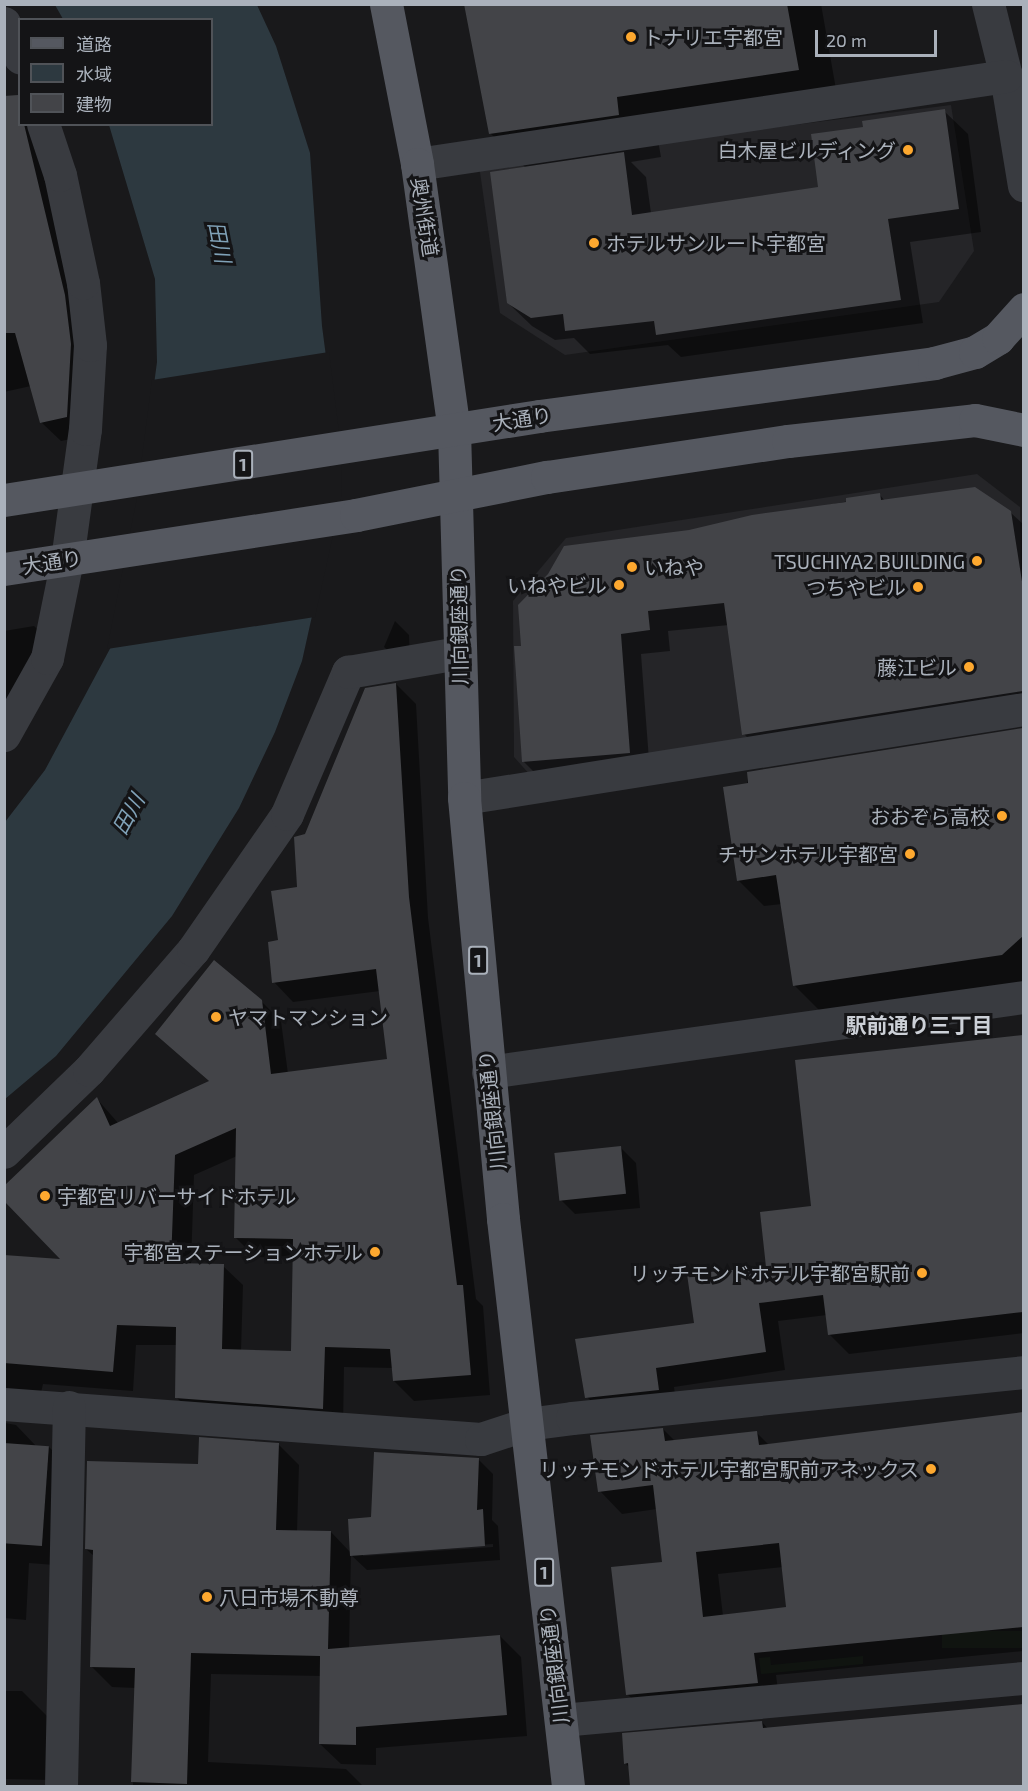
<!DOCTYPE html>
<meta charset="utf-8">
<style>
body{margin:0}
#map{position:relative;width:1028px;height:1791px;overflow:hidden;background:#19191b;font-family:"Exo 2","Noto Sans JP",sans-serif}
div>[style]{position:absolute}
.built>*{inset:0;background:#252528}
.green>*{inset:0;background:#1e271f;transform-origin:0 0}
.water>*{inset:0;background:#2d3940}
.pier>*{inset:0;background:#19191b}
.shadow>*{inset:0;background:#0007}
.building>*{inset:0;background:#434448;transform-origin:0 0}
.minor>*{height:33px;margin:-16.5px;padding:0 16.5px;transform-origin:16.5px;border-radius:16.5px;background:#393b40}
.major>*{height:33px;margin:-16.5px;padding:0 16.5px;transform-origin:16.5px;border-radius:16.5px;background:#555860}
.dots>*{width:16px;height:16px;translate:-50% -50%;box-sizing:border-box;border:3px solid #141416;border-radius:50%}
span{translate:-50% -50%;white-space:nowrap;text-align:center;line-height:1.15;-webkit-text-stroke:6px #141416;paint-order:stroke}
.shield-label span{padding:2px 4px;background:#141416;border:2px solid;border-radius:4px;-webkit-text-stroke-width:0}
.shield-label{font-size:18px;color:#aab1bb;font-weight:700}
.poi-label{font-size:20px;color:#aab1bb}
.left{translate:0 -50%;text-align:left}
.right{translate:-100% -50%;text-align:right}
.street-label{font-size:20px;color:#aab1bb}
.water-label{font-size:21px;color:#80a2b8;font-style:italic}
.neighbourhood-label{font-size:21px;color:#ccd0d7;font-weight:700}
.frame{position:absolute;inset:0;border:6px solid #aab1bb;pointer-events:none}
.legend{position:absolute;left:18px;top:18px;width:195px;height:108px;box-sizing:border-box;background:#141416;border:2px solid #505358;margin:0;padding:8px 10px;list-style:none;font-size:18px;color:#aab1bb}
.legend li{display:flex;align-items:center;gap:12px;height:30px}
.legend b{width:30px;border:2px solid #505358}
.scale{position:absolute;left:815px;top:30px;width:122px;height:27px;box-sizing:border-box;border:3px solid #aab1bb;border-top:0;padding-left:8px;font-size:18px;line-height:21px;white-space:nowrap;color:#aab1bb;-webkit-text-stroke:4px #141416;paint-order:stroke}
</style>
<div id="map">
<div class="built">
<div style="clip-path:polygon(951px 105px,974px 251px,939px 302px,565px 355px,500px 313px,479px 165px)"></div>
<div style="clip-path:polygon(977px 474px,1020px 507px,1023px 697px,531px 776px,514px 757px,513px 601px,566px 538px)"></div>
</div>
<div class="green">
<div style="left:1023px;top:1631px;width:17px;height:81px;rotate:90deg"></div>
<div style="clip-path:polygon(863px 1656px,863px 1664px,761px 1674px,759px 1658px,770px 1657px,771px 1665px)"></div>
</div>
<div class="water">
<div style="clip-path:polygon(55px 5px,257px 5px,276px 46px,310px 153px,322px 326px,339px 456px,338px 499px,302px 661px,275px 732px,239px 808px,172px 916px,56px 1056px,5px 1099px,5px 822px,45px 770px,112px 645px,138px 504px,157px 362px,155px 279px,109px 125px,212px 124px,212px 20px,63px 19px)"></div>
</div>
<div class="pier">
<div style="clip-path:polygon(329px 352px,342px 456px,341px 499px,315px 617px,107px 649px,136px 503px,152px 380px)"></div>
</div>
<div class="shadow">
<div style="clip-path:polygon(465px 4px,821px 4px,840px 112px,658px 140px,661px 157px,631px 162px,646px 177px,651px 213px,820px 189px,865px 128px,944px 111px,968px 134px,981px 232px,910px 242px,923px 323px,681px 357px,668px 345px,590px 354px,574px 338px,555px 340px,532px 326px,508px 303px,526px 168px,491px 134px)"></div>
<div style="clip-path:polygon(20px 112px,20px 124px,34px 124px,84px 315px,86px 436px,61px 441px,41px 422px,31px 386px,4px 392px,4px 115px)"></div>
<div style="clip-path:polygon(880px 495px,885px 501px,1010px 512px,1024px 525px,1024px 714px,765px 755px,744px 734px,729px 625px,668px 631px,670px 651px,641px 654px,650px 773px,545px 783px,524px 762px,522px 647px,689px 532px)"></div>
<div style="clip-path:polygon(395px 621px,409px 635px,410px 660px,399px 661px,384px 647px)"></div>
<div style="clip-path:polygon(34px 626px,51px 642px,4px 745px,4px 631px)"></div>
<div style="clip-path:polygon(evenodd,396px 684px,416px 704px,428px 918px,476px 1299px,483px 1306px,490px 1395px,414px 1401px,394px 1381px,393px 1368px,344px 1367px,343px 1428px,196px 1417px,176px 1397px,177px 1345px,136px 1345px,133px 1391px,43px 1384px,38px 1406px,15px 1407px,5px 1423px,16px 1425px,36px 1446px,49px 1447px,69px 1467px,67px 1566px,29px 1563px,26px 1620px,4px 1618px,4px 1256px,64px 1261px,97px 1099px,119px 1124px,210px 1082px,157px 1034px,261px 1001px,281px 1021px,288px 1074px,389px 1060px,380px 991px,293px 1002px,274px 982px,280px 942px,299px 889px,306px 835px,396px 684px,237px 1156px,235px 1237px,255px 1257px,294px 1258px,292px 1353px,241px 1351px,243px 1285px,223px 1266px,191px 1265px,194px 1175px,237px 1156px)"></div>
<div style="clip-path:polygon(1024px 730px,1024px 982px,821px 1012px,795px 986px,782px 904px,764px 906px,738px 880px,748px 773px)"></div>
<div style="clip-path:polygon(1024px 1036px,1024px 1333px,849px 1354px,830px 1335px,827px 1315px,778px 1321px,785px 1370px,674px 1387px,677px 1409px,606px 1416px,587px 1397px,696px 1325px,767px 1268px,812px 1208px,797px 1061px)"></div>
<div style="clip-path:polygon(621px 1148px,636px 1163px,640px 1208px,575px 1214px,560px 1199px)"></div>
<div style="clip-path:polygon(evenodd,1024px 1413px,1024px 1651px,776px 1675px,780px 1706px,651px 1717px,628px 1695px,664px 1563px,657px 1509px,622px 1514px,600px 1491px,663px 1429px,675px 1441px,757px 1433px,769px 1445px,1024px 1413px,783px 1567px,788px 1608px,723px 1616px,718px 1574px,783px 1567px)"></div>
<div style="clip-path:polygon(evenodd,278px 1444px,299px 1465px,297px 1532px,331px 1532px,351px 1553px,373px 1519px,478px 1459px,493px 1474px,492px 1520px,498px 1526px,500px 1560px,367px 1570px,351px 1555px,349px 1648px,500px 1636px,521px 1657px,527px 1736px,376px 1748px,376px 1765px,341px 1764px,320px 1744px,321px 1676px,211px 1674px,208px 1762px,346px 1769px,363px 1786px,133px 1786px,136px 1688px,112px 1687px,91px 1666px,95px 1557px,86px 1549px,200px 1466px,278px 1444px,493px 1544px,493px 1547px,363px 1556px,363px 1553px,493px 1544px)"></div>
<div style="clip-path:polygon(4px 1691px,22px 1691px,53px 1722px,51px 1780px,4px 1779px)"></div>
<div style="clip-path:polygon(1024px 1705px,1024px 1786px,631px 1786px,630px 1768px,625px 1763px,762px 1722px,768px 1729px)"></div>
</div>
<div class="building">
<div style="clip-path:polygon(464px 4px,787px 4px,799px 70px,617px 97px,619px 115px,489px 134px)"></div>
<div style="clip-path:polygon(18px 95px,20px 124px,24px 124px,65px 295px,71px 344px,67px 417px,40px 423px,15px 333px,4px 333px,4px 96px)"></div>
<div style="clip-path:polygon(945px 109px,959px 209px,888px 219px,901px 300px,656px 335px,654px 321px,565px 331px,563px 314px,531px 318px,507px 303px,490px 172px,624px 152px,632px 215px,818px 187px,811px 134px,863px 127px,862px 121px)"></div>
<div style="clip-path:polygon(975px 487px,1011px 511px,1023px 588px,1023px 691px,742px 735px,724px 603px,648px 611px,650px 630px,621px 634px,630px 753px,522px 762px,514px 646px,521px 646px,518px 605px,548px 574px,564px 546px,689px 530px,752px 515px,846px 502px,846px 498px,880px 493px,881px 500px)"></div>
<div style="clip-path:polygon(evenodd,396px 683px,409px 897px,457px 1285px,463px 1285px,471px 1375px,393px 1381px,390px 1349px,325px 1347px,323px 1409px,175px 1398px,176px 1327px,117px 1325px,113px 1372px,4px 1363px,4px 1255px,60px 1259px,4px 1201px,4px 1186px,97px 1097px,110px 1126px,209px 1081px,155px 1034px,214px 960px,262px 1000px,271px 1074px,387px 1059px,376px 969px,272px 983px,268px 942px,278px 940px,271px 891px,297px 887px,294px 837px,305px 834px,365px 688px,396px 683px,236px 1128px,234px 1238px,293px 1239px,291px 1351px,222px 1349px,224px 1264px,171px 1263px,175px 1155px,236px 1128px)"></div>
<div style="clip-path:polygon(1023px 728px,1023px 936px,1002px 955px,793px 986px,776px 875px,737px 881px,723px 787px,748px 783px,747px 772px)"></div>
<div style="clip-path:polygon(1023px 1035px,1023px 1312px,828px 1335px,823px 1295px,759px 1303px,766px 1352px,656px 1368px,659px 1390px,585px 1398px,575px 1339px,694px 1323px,687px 1274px,766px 1267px,760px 1212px,811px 1206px,795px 1060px)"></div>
<div style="left:621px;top:1146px;width:48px;height:67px;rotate:84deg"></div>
<div style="clip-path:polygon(evenodd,1023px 1412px,1023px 1627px,754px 1653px,758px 1683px,626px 1695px,611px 1567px,662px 1562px,653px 1485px,598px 1492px,590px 1435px,663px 1428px,665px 1441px,757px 1431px,759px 1445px,1023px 1412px,779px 1543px,786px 1607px,703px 1617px,696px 1552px,779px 1543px)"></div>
<div style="clip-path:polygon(199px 1437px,279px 1443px,276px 1530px,331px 1531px,328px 1649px,500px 1635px,507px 1715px,356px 1727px,356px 1745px,319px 1744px,320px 1656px,191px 1653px,187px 1784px,131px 1782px,135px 1668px,90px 1667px,93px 1550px,85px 1549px,87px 1461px,198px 1464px)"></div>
<div style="left:4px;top:1443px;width:45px;height:100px;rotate:4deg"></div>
<div style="clip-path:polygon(374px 1452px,479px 1458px,477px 1510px,483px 1509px,485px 1546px,350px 1556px,348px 1519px,371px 1517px)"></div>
<div style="clip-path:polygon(1023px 1704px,1023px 1786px,630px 1786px,628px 1763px,624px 1764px,622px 1733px,762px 1721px,763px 1728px)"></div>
</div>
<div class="minor">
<div style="left:988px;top:4px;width:74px;rotate:76deg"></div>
<div style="left:1006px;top:76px;width:111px;rotate:80.7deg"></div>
<div style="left:4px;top:23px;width:38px;rotate:65deg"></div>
<div style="left:417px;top:164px;width:596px;rotate:-8.5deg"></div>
<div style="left:4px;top:735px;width:88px;rotate:-60.8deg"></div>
<div style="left:47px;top:658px;width:100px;rotate:-78.5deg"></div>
<div style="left:67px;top:560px;width:132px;rotate:-82.2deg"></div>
<div style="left:85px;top:429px;width:84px;rotate:-86.6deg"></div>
<div style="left:90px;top:345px;width:62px;rotate:-96.4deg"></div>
<div style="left:83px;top:283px;width:110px;rotate:-102deg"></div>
<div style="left:60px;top:175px;width:54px;rotate:-108.4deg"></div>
<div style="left:464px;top:798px;width:567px;rotate:-9.03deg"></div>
<div style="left:488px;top:1072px;width:541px;rotate:-7.97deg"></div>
<div style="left:4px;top:1152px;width:118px;rotate:-44deg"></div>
<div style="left:89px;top:1070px;width:159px;rotate:-49.1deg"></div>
<div style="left:193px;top:950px;width:165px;rotate:-55.3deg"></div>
<div style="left:287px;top:814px;width:155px;rotate:-66.8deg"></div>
<div style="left:348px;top:672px;width:112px;rotate:-9.8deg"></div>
<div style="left:4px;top:1404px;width:478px;rotate:4.2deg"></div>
<div style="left:481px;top:1439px;width:48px;rotate:-18.1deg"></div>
<div style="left:527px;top:1424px;width:45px;rotate:-7.6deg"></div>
<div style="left:572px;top:1418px;width:454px;rotate:-5.8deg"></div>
<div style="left:561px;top:1720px;width:465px;rotate:-5.2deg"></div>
<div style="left:61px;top:1786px;width:379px;rotate:-88.8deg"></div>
</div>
<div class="major">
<div style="left:386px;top:4px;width:163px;rotate:79deg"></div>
<div style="left:417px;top:164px;width:269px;rotate:82.1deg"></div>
<div style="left:454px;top:430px;width:368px;rotate:88.4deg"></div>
<div style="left:464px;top:798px;width:423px;rotate:84.7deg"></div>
<div style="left:503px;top:1219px;width:571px;rotate:83.46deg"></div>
<div style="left:4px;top:500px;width:542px;rotate:-8.92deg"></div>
<div style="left:539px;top:416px;width:399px;rotate:-7.6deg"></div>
<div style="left:934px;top:363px;width:42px;rotate:-15deg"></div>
<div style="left:975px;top:352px;width:27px;rotate:-31deg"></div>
<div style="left:998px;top:338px;width:39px;rotate:-48deg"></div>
<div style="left:4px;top:569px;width:356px;rotate:-8.7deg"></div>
<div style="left:356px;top:515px;width:195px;rotate:-11.3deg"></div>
<div style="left:547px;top:477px;width:244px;rotate:-8.5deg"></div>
<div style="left:788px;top:441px;width:188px;rotate:-6.4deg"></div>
<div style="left:975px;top:420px;width:50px;rotate:11.5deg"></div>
</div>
<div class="dots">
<div style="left:631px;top:37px;background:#fda82f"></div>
<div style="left:908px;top:150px;background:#fda82f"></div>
<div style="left:594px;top:243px;background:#fda82f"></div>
<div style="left:977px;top:561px;background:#fda82f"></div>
<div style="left:632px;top:567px;background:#fda82f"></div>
<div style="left:619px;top:585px;background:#fda82f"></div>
<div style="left:918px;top:587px;background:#fda82f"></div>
<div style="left:969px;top:667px;background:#fda82f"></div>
<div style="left:1002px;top:816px;background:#fda82f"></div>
<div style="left:910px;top:854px;background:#fda82f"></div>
<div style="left:216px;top:1017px;background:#fda82f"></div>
<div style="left:45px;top:1196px;background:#fda82f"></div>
<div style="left:375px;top:1252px;background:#fda82f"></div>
<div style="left:922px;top:1273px;background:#fda82f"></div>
<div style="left:931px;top:1469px;background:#fda82f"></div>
<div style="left:207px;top:1597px;background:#fda82f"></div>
</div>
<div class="shield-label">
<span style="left:243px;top:464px">1</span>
<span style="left:478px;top:960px">1</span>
<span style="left:544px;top:1572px">1</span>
</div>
<div class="poi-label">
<span class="left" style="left:643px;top:37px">トナリエ宇都宮</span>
<span class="right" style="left:896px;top:150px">白木屋ビルディング</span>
<span class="left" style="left:606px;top:243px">ホテルサンルート宇都宮</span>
<span class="right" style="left:965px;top:561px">TSUCHIYA2 BUILDING</span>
<span class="left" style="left:644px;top:567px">いねや</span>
<span class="right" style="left:607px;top:585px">いねやビル</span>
<span class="right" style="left:906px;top:587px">つちやビル</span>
<span class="right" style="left:957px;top:667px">藤江ビル</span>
<span class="right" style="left:990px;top:816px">おおぞら高校</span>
<span class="right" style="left:898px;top:854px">チサンホテル宇都宮</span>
<span class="left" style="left:228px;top:1017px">ヤマトマンション</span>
<span class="left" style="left:57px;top:1196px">宇都宮リバーサイドホテル</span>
<span class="right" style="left:363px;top:1252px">宇都宮ステーションホテル</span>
<span class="right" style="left:910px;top:1273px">リッチモンドホテル宇都宮駅前</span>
<span class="right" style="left:919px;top:1469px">リッチモンドホテル宇都宮駅前アネックス</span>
<span class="left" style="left:219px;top:1597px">八日市場不動尊</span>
</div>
<div class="street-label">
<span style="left:425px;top:217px;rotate:81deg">奥州街道</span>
<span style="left:522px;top:419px;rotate:-9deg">大通り</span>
<span style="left:52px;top:562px;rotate:-9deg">大通り</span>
<span style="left:459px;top:625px;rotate:-91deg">川向銀座通り</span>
<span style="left:492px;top:1110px;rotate:-96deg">川向銀座通り</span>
<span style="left:554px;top:1664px;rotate:-97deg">川向銀座通り</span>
</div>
<div class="water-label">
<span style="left:220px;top:242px;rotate:79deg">田川</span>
<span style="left:128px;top:814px;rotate:-61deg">田川</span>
</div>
<div class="neighbourhood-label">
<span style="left:919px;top:1025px">駅前通り三丁目</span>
</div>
<div class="frame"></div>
<ul class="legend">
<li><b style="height:8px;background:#555860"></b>道路</li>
<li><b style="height:16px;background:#2d3940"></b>水域</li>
<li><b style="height:16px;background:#434448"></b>建物</li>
</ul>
<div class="scale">20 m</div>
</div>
